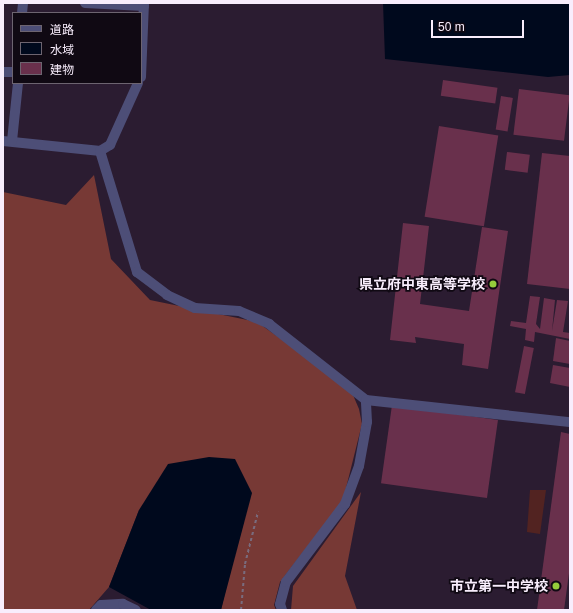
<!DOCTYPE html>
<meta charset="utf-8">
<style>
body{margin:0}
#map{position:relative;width:573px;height:613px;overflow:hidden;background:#2b1c31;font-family:Arial,"Noto Sans JP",sans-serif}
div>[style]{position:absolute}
.green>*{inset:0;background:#522321}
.forest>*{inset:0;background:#773935}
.water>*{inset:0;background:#00091d}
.building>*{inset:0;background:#69304c;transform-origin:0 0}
.path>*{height:2px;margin-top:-1px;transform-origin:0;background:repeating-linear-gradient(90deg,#796c7e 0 3px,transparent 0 6px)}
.minor>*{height:10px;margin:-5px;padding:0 5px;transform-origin:5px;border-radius:5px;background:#4d4e77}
.dots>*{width:11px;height:11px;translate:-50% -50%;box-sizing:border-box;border:2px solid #100913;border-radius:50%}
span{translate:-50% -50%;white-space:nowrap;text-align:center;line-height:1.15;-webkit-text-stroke:3.5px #100913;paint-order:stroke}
.poi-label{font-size:14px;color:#f8edfc;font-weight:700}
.right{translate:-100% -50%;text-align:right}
.frame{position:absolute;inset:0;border:4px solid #f8edfc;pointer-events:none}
.legend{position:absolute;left:12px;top:12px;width:130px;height:72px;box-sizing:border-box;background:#100913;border:1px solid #6d6470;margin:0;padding:5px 7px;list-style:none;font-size:12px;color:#f8edfc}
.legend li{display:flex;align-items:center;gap:8px;height:20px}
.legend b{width:20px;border:1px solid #6d6470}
.scale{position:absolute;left:431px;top:20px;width:93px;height:18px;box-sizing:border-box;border:2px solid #f8edfc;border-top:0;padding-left:5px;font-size:12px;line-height:14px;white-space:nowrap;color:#f8edfc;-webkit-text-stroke:3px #100913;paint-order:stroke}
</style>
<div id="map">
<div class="green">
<div style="clip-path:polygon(530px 490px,546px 490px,540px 534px,527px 532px)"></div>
</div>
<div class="forest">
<div style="clip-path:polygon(94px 175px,111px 259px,150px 300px,257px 322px,350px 388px,359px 409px,362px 424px,343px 500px,280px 582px,274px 605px,276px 610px,221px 610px,232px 564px,139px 510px,109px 587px,89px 610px,3px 610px,3px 192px,66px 205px)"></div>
<div style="clip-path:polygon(361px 492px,345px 576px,357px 610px,291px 610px,293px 586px)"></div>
</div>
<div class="water">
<div style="clip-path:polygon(383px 3px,570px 3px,570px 75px,548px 77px,385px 59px)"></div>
<div style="clip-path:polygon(209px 457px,235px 459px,252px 493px,221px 610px,151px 610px,109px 587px,139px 510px,168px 464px)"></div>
</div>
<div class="building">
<div style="left:443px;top:80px;width:55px;height:16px;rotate:8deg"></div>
<div style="left:519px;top:89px;width:51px;height:46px;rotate:7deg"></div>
<div style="left:501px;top:96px;width:12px;height:34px;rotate:9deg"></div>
<div style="left:439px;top:126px;width:60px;height:92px;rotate:9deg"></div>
<div style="left:507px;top:152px;width:23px;height:18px;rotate:7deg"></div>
<div style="clip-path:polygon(542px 153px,570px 156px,570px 289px,527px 284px)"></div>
<div style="clip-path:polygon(403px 223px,429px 226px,420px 304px,469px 311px,482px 227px,508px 231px,488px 369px,462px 365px,464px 344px,415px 337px,416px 343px,390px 340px)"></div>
<div style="clip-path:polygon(530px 296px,540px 297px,536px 324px,540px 329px,544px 298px,555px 300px,552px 331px,557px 300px,568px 301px,563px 332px,570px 333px,570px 339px,535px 332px,534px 342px,525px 340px,526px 329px,510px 326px,511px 321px,526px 323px)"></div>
<div style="clip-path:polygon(556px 338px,570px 341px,570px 364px,553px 361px)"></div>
<div style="left:524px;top:346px;width:10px;height:47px;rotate:11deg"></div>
<div style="clip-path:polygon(553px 365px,570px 368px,570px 387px,550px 383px)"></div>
<div style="left:392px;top:405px;width:107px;height:79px;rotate:8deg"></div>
<div style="clip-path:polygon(561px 432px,570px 434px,570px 566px,564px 610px,537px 610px)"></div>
</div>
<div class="path">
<div style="left:241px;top:610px;width:46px;rotate:-85deg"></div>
<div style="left:245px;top:564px;width:54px;rotate:-76deg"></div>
</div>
<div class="minor">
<div style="left:85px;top:3px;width:59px;rotate:2.9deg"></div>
<div style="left:22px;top:13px;width:10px;rotate:-84deg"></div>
<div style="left:3px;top:72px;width:10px"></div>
<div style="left:141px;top:77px;width:74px;rotate:-87.7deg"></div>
<div style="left:3px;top:141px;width:98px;rotate:5.9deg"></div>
<div style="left:100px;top:151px;width:12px;rotate:-31deg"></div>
<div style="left:110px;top:145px;width:68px;rotate:-65.7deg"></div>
<div style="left:12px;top:141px;width:58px;rotate:-84.1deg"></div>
<div style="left:100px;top:151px;width:127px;rotate:73deg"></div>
<div style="left:137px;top:272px;width:38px;rotate:37deg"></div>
<div style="left:167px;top:295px;width:31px;rotate:25deg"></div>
<div style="left:195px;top:308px;width:44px;rotate:3.9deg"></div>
<div style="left:239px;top:311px;width:33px;rotate:23deg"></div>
<div style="left:269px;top:324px;width:123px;rotate:38.1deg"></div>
<div style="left:366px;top:400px;width:205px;rotate:6.2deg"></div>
<div style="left:96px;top:610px;width:7px;rotate:-45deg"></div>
<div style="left:101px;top:605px;width:22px;rotate:-3deg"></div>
<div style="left:123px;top:604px;width:14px;rotate:25deg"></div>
<div style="left:282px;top:610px;width:6px;rotate:-108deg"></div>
<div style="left:280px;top:604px;width:23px;rotate:-75deg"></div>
<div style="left:286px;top:582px;width:98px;rotate:-52.9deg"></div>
<div style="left:345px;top:504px;width:40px;rotate:-69.8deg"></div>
<div style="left:359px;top:466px;width:45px;rotate:-79.7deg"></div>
<div style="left:367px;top:422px;width:22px;rotate:-93deg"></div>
</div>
<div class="dots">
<div style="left:493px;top:284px;background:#95cc3b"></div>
<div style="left:556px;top:586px;background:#95cc3b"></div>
</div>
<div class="poi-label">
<span class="right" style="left:485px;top:284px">県立府中東高等学校</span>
<span class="right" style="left:548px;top:586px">市立第一中学校</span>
</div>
<div class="frame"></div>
<ul class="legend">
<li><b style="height:5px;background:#4d4e77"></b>道路</li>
<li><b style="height:11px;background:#00091d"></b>水域</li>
<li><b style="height:11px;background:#69304c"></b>建物</li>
</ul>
<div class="scale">50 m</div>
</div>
